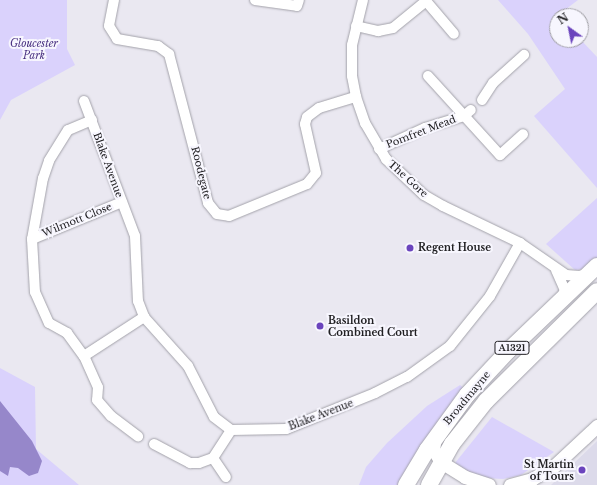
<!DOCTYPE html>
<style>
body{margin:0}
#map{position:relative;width:597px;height:485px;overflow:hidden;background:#eae8f1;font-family:"Libre Baskerville",serif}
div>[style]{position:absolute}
.built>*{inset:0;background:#dcdaea}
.green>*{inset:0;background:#dad2fc}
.water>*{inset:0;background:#9687ca}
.roads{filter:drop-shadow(0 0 1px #a3a2aa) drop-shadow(0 0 1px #a3a2aa)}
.minor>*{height:10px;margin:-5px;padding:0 5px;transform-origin:5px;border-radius:5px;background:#fff}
.tertiary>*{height:13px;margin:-6.5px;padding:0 6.5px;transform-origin:6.5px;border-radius:6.5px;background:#fff}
.primary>*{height:16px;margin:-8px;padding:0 8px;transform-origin:8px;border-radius:8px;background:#fff}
.dots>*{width:11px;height:11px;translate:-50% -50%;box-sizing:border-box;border:2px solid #f7f6fe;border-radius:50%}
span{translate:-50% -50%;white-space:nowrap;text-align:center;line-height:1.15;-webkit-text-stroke:4px #f7f6fe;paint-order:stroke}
.shield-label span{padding:1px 3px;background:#f7f6fe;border:1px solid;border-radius:3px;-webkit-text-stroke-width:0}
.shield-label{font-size:9px;color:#212023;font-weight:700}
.park-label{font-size:10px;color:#493181;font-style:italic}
.street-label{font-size:10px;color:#212023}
.poi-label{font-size:10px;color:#212023;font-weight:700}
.left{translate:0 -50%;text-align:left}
.right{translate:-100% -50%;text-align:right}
.north{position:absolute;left:549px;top:8px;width:40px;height:40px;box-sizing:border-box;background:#f7f6fe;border:1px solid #a1a0a6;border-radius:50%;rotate:327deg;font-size:11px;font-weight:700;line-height:16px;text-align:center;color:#212023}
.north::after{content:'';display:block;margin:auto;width:14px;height:18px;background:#6b44bd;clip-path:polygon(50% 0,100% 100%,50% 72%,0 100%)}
</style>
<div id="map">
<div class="built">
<div style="clip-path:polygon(597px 441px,597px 485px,551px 485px)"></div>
</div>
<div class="green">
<div style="clip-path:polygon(0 0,67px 0,67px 49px,75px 65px,11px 100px,0 120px)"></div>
<div style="clip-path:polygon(498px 0,578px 0,557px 16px,557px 40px,581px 40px,597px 57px,597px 188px,534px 116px,565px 89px,528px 34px)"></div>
<div style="clip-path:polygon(597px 198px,597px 258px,585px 269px,575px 270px,546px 244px)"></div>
<div style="clip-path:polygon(0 368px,35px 387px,36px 449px,79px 485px,0 485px)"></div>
<div style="clip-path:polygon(460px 385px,467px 391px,403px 485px,359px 485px,366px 467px,387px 443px,427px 406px)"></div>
<div style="clip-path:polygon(492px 417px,554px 452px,521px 475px,503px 479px,484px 478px,468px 472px,455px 463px)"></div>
</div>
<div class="water">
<div style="clip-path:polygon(0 401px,32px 441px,42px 461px,38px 473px,29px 476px,18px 468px,10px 467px,8px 476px,0 471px)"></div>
</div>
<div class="roads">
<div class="minor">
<div style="left:114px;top:0;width:26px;rotate:101deg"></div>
<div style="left:109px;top:26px;width:15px;rotate:58deg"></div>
<div style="left:117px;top:39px;width:42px;rotate:9.7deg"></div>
<div style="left:158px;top:46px;width:14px;rotate:36deg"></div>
<div style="left:169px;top:54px;width:154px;rotate:75.3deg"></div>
<div style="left:208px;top:203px;width:14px;rotate:51deg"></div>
<div style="left:217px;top:214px;width:12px;rotate:9deg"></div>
<div style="left:229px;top:216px;width:84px;rotate:-22.3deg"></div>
<div style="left:307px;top:184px;width:14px;rotate:-51deg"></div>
<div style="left:316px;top:173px;width:50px;rotate:-102.7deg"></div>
<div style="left:305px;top:124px;width:7px;rotate:-74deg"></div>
<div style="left:307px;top:117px;width:15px;rotate:-37deg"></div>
<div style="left:319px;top:108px;width:39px;rotate:-17deg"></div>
<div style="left:255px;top:0;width:42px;rotate:8.1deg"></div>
<div style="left:297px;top:6px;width:6px;rotate:-72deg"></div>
<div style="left:363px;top:0;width:46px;rotate:103.7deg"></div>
<div style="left:352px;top:45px;width:31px;rotate:90deg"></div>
<div style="left:352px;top:76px;width:21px;rotate:79deg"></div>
<div style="left:356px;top:97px;width:28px;rotate:71deg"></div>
<div style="left:365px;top:123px;width:42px;rotate:59.7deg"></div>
<div style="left:386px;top:159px;width:52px;rotate:43.5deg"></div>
<div style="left:424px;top:195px;width:22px;rotate:30deg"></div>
<div style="left:443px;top:206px;width:85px;rotate:25.7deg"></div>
<div style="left:520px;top:243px;width:56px;rotate:34.8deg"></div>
<div style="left:566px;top:275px;width:13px;rotate:4deg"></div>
<div style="left:579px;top:276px;width:8px;rotate:-14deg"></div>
<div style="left:356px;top:26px;width:23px;rotate:13deg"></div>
<div style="left:378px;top:31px;width:15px;rotate:-11deg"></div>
<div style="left:393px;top:28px;width:43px;rotate:-39.3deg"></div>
<div style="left:426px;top:1px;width:43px;rotate:49.7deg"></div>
<div style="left:428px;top:76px;width:107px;rotate:47.7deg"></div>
<div style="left:500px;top:155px;width:31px;rotate:-42deg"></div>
<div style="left:482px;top:100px;width:20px;rotate:-57deg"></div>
<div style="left:493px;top:83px;width:42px;rotate:-42.1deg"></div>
<div style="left:84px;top:101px;width:144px;rotate:69.3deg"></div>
<div style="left:135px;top:236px;width:65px;rotate:87.4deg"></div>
<div style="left:138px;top:301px;width:17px;rotate:69deg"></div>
<div style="left:144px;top:317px;width:66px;rotate:48.1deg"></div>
<div style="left:188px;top:366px;width:57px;rotate:63deg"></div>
<div style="left:214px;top:417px;width:21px;rotate:37deg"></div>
<div style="left:231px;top:430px;width:55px;rotate:-1deg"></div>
<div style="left:286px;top:429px;width:96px;rotate:-22deg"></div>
<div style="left:375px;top:393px;width:36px;rotate:-27deg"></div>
<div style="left:407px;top:377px;width:53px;rotate:-35.8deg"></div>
<div style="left:450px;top:346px;width:64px;rotate:-51.3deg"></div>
<div style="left:490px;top:296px;width:61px;rotate:-60.5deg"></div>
<div style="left:92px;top:120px;width:26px;rotate:157deg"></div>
<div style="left:68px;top:130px;width:36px;rotate:122deg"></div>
<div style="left:49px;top:161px;width:18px;rotate:109deg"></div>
<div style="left:43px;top:178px;width:62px;rotate:100.2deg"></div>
<div style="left:32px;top:239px;width:53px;rotate:86.8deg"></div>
<div style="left:35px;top:292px;width:34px;rotate:66deg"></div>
<div style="left:49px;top:323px;width:21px;rotate:29deg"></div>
<div style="left:67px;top:333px;width:29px;rotate:54deg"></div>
<div style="left:84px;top:356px;width:34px;rotate:66deg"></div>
<div style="left:98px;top:387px;width:13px;rotate:94deg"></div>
<div style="left:97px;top:400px;width:21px;rotate:49deg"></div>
<div style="left:111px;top:416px;width:34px;rotate:37deg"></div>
<div style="left:379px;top:149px;width:51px;rotate:-24.5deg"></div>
<div style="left:425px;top:128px;width:41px;rotate:-17.1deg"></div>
<div style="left:464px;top:116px;width:9px;rotate:-41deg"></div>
<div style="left:32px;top:239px;width:97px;rotate:-22.3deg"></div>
<div style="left:556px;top:270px;width:22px;rotate:66deg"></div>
<div style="left:565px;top:290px;width:10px;rotate:114deg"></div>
<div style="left:84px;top:356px;width:72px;rotate:-33deg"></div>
<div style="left:154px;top:444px;width:41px;rotate:27.8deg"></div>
<div style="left:190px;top:463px;width:9px"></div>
<div style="left:199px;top:463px;width:15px;rotate:-20deg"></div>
<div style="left:213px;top:458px;width:33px;rotate:-57deg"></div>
<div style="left:213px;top:458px;width:23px;rotate:56deg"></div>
</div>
<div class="tertiary">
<div style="left:435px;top:437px;width:12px;rotate:99deg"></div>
<div style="left:433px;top:449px;width:15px;rotate:58deg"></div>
<div style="left:441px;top:462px;width:28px;rotate:32deg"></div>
<div style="left:465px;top:477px;width:25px;rotate:18deg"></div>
<div style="left:510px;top:485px;width:23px;rotate:-15deg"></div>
<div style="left:532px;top:479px;width:26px;rotate:-31deg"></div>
<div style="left:554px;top:466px;width:59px;rotate:-42.9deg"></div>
</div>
<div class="primary">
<div style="left:406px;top:485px;width:41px;rotate:-59deg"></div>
<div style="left:427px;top:450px;width:68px;rotate:-54deg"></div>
<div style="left:467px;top:395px;width:60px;rotate:-47deg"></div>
<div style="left:508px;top:351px;width:123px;rotate:-43.7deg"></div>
<div style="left:429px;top:485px;width:47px;rotate:-60.7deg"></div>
<div style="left:452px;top:444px;width:55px;rotate:-51.7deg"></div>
<div style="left:486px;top:401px;width:156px;rotate:-44.7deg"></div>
</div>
</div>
<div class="dots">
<div style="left:410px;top:248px;background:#6b44bd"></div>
<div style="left:320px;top:326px;background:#6b44bd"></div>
<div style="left:582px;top:470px;background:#6b44bd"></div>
</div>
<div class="shield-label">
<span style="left:512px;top:348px">A1321</span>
</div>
<div class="park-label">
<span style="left:34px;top:49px">Gloucester<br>Park</span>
</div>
<div class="street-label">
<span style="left:421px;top:132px;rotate:-21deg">Pomfret Mead</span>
<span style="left:108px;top:165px;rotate:70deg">Blake Avenue</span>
<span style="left:201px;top:173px;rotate:76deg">Roodegate</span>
<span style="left:408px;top:179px;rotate:42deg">The Gore</span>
<span style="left:77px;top:220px;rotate:-22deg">Wilmott Close</span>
<span style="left:467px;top:398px;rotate:-50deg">Broadmayne</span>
<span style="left:321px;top:415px;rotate:-21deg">Blake Avenue</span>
</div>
<div class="poi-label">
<span class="left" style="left:418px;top:248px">Regent House</span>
<span class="left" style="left:328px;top:326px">Basildon<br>Combined Court</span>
<span class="right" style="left:574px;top:470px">St Martin<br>of Tours</span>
</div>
<div class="north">N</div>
</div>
